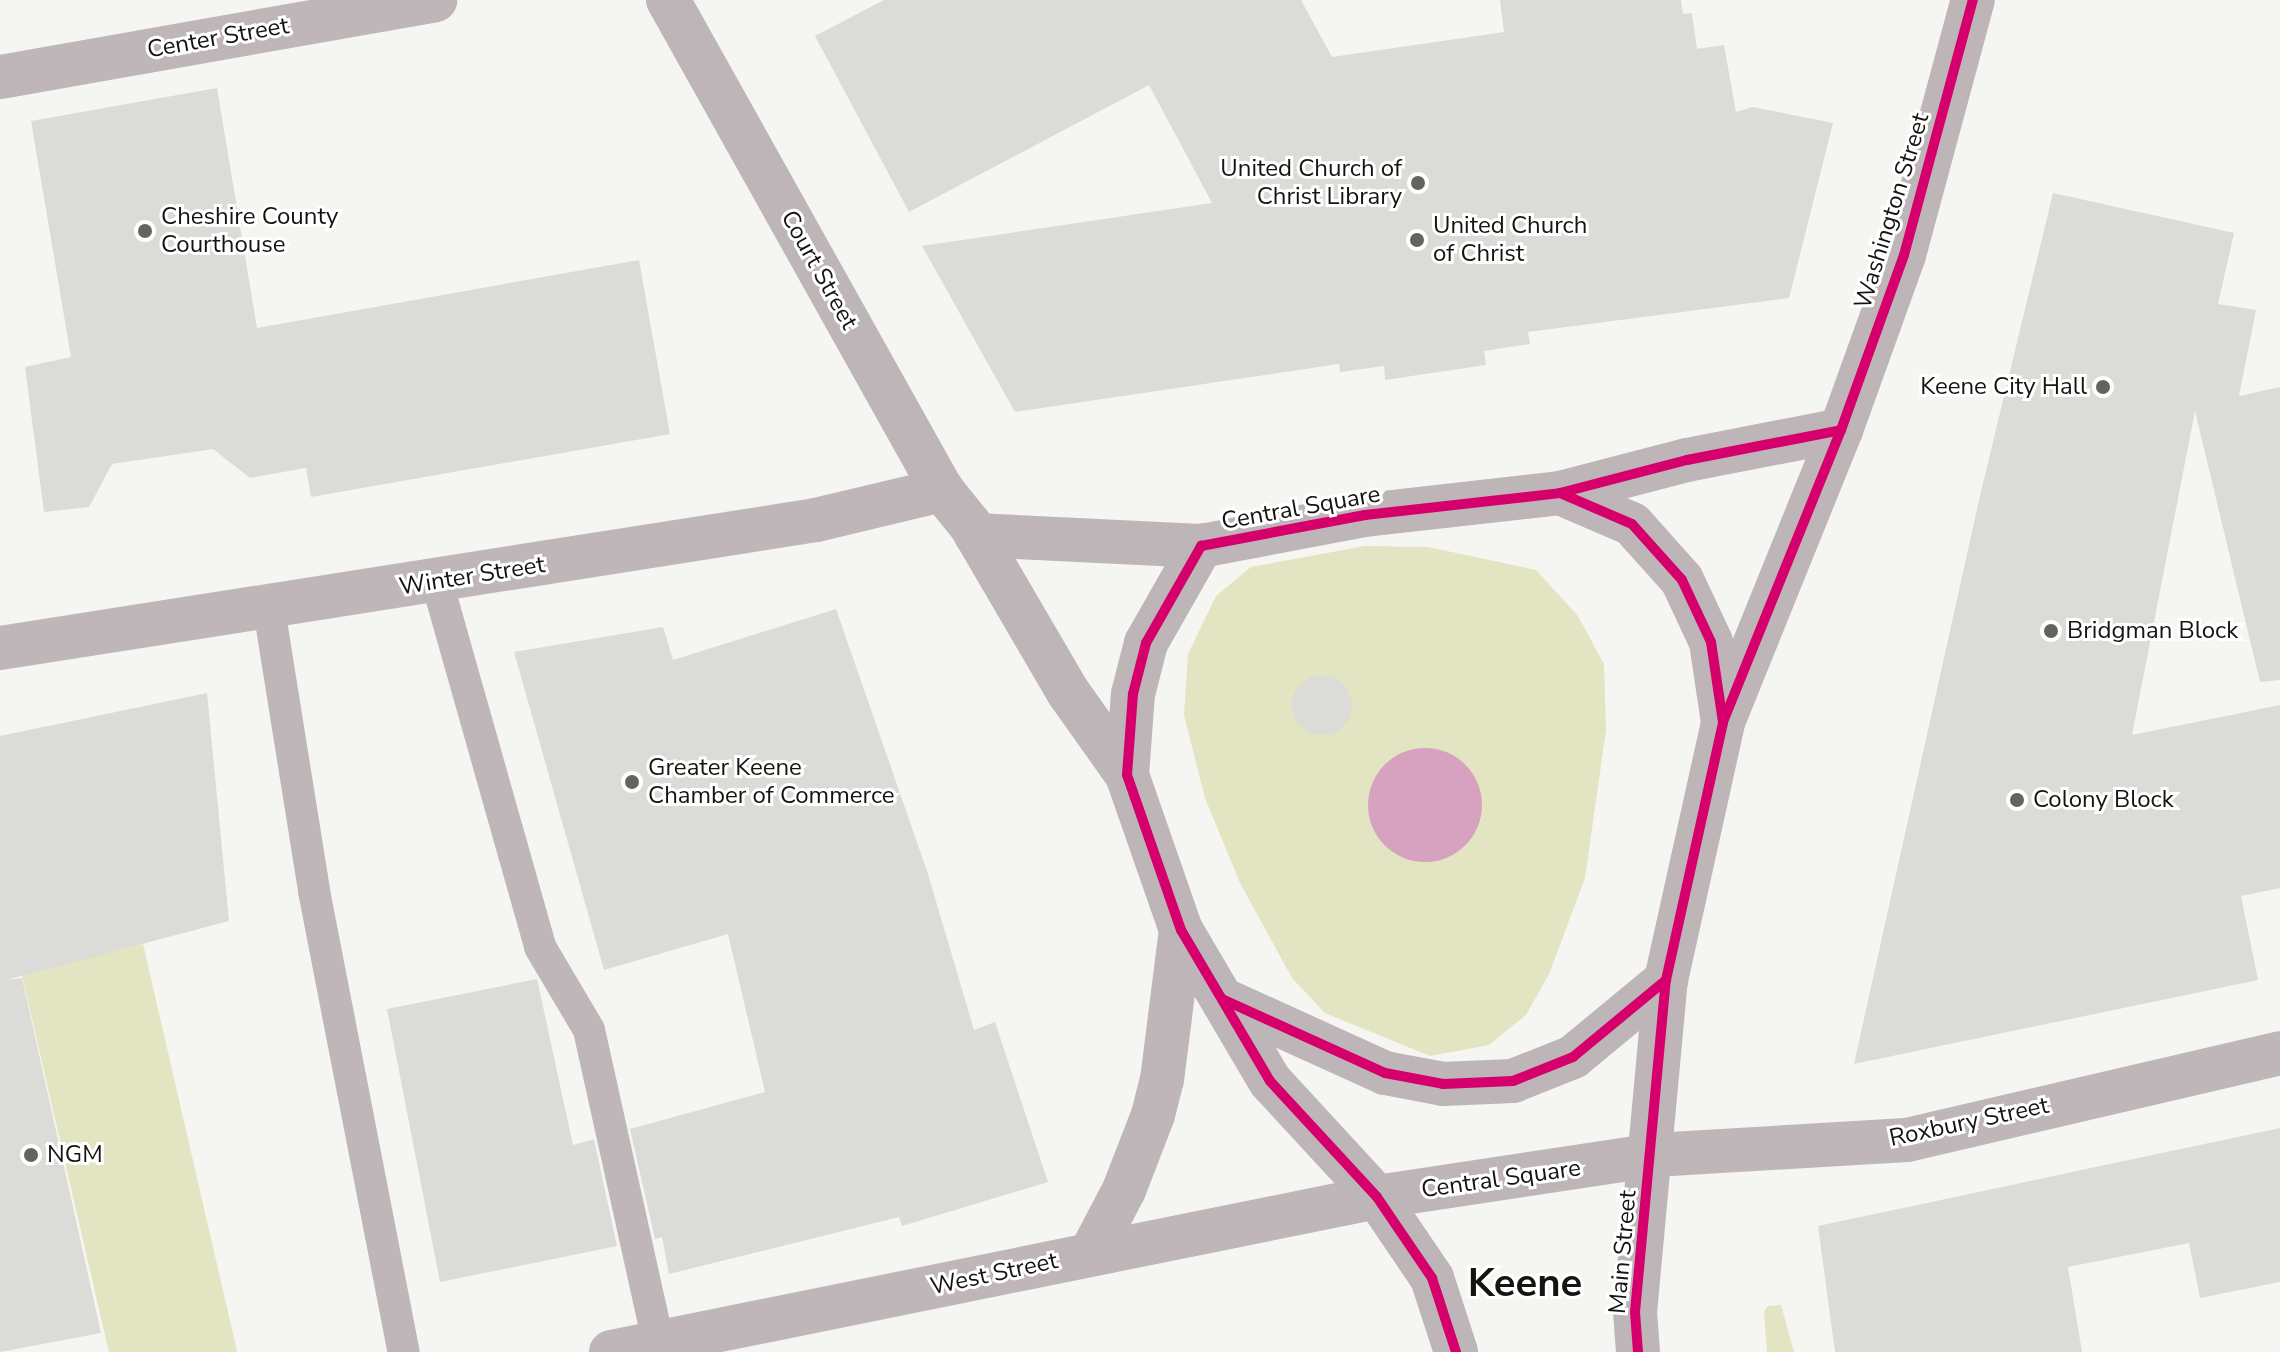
<!DOCTYPE html>
<style>
body{margin:0}
#map{position:relative;width:2280px;height:1352px;overflow:hidden;background:#f5f5f1;font-family:"Nunito Sans",sans-serif}
div>[style]{position:absolute}
.green>*{inset:0;background:#e3e4c1;transform-origin:0 0}
.water>*{inset:0;background:#d7a2bf}
.round{border-radius:50%}
.building>*{inset:0;background:#dbdbd8}
.service>*{height:32px;margin:-16px;padding:0 16px;transform-origin:16px;border-radius:16px;background:#bfb6ba}
.minor>*{height:44px;margin:-22px;padding:0 22px;transform-origin:22px;border-radius:22px;background:#bfb6ba}
.tertiary>*{height:44px;margin:-22px;padding:0 22px;transform-origin:22px;border-radius:22px;background:#bfb6ba}
.secondary>*{height:44px;margin:-22px;padding:0 22px;transform-origin:22px;border-radius:22px;background:#beb5b9}
.cycleway>*{height:10px;margin:-5px;padding:0 5px;transform-origin:5px;border-radius:5px;background:#d6006c}
.dots>*{width:22px;height:22px;translate:-50% -50%;box-sizing:border-box;border:4px solid #fff;border-radius:50%}
span{translate:-50% -50%;white-space:nowrap;text-align:center;line-height:1.15;-webkit-text-stroke:6px #fff;paint-order:stroke}
.street-label{font-size:24px;color:#141411}
.poi-label{font-size:24px;color:#141411}
.right{translate:-100% -50%;text-align:right}
.left{translate:0 -50%;text-align:left}
.town-label{font-size:40px;color:#141411;font-weight:700}
</style>
<div id="map">
<div class="green">
<div style="clip-path:polygon(1365px 546px,1428px 547px,1536px 570px,1578px 616px,1604px 664px,1606px 730px,1585px 878px,1549px 974px,1526px 1015px,1489px 1045px,1430px 1056px,1325px 1013px,1292px 978px,1240px 883px,1205px 798px,1184px 715px,1188px 654px,1216px 596px,1251px 567px)"></div>
<div style="left:143px;top:944px;width:418px;height:125px;rotate:77deg"></div>
<div style="clip-path:polygon(1781px 1305px,1794px 1352px,1767px 1352px,1764px 1312px,1768px 1306px)"></div>
</div>
<div class="water">
<div class="round" style="left:1368px;top:748px;width:114px;height:114px"></div>
</div>
<div class="building">
<div style="clip-path:polygon(884px 0,1301px 0,1332px 57px,1504px 32px,1500px 0,1681px 0,1683px 14px,1692px 13px,1697px 49px,1724px 45px,1736px 112px,1753px 107px,1833px 123px,1789px 298px,1528px 332px,1530px 344px,1484px 351px,1486px 365px,1385px 380px,1384px 366px,1340px 372px,1339px 364px,1015px 412px,922px 246px,1212px 203px,1149px 85px,909px 212px,815px 36px)"></div>
<div style="clip-path:polygon(217px 88px,257px 328px,639px 260px,670px 434px,311px 497px,306px 468px,250px 478px,213px 449px,112px 464px,89px 507px,44px 512px,25px 367px,71px 357px,31px 121px)"></div>
<div style="clip-path:polygon(2053px 193px,2234px 233px,2218px 304px,2256px 310px,2239px 396px,2280px 387px,2280px 680px,2260px 682px,2195px 411px,2132px 735px,2280px 705px,2280px 888px,2241px 896px,2258px 980px,1854px 1064px,1979px 500px)"></div>
<div style="clip-path:polygon(836px 609px,928px 874px,974px 1030px,995px 1022px,1048px 1182px,902px 1226px,899px 1217px,669px 1274px,662px 1237px,655px 1239px,630px 1129px,765px 1092px,728px 934px,604px 970px,514px 652px,663px 627px,673px 660px)"></div>
<div class="round" style="left:1292px;top:675px;width:60px;height:60px"></div>
<div style="clip-path:polygon(207px 693px,229px 921px,6px 980px,22px 978px,101px 1333px,0 1352px,0 736px)"></div>
<div style="clip-path:polygon(537px 979px,573px 1145px,594px 1139px,617px 1246px,440px 1282px,387px 1009px)"></div>
<div style="clip-path:polygon(2280px 1128px,2280px 1282px,2200px 1298px,2189px 1243px,2068px 1267px,2082px 1352px,1835px 1352px,1818px 1226px)"></div>
</div>
<div class="service">
<div style="left:437px;top:582px;width:379px;rotate:74.2deg"></div>
<div style="left:540px;top:947px;width:96px;rotate:59.4deg"></div>
<div style="left:589px;top:1030px;width:320px;rotate:77.5deg"></div>
<div style="left:269px;top:609px;width:286px;rotate:80.9deg"></div>
<div style="left:314px;top:891px;width:470px;rotate:79deg"></div>
</div>
<div class="minor">
<div style="left:0;top:77px;width:442px;rotate:-10deg"></div>
<div style="left:0;top:648px;width:826px;rotate:-8.91deg"></div>
<div style="left:816px;top:520px;width:130px;rotate:-13.4deg"></div>
</div>
<div class="tertiary">
<div style="left:1654px;top:1155px;width:253px;rotate:-3.4deg"></div>
<div style="left:1907px;top:1140px;width:383px;rotate:-13.1deg"></div>
<div style="left:1091px;top:1253px;width:71px;rotate:-62.4deg"></div>
<div style="left:1124px;top:1190px;width:80px;rotate:-68.9deg"></div>
<div style="left:1153px;top:1115px;width:36px;rotate:-76deg"></div>
<div style="left:1162px;top:1080px;width:151px;rotate:-82.8deg"></div>
<div style="left:611px;top:1352px;width:782px;rotate:-11.44deg"></div>
</div>
<div class="secondary">
<div style="left:668px;top:0;width:561px;rotate:60.79deg"></div>
<div style="left:942px;top:490px;width:46px;rotate:51.1deg"></div>
<div style="left:971px;top:526px;width:192px;rotate:59.7deg"></div>
<div style="left:1068px;top:692px;width:102px;rotate:54.6deg"></div>
<div style="left:1127px;top:775px;width:164px;rotate:70.8deg"></div>
<div style="left:1181px;top:930px;width:175px;rotate:59.5deg"></div>
<div style="left:1270px;top:1081px;width:158px;rotate:47.3deg"></div>
<div style="left:1377px;top:1197px;width:98px;rotate:55.8deg"></div>
<div style="left:1432px;top:1278px;width:78px;rotate:72deg"></div>
<div style="left:1560px;top:493px;width:78px;rotate:23.3deg"></div>
<div style="left:1632px;top:524px;width:75px;rotate:48.2deg"></div>
<div style="left:1682px;top:580px;width:68px;rotate:64.9deg"></div>
<div style="left:1711px;top:642px;width:81px;rotate:81.5deg"></div>
<div style="left:976px;top:535px;width:225px;rotate:2.8deg"></div>
<div style="left:1201px;top:546px;width:167px;rotate:-10.7deg"></div>
<div style="left:1365px;top:515px;width:196px;rotate:-6.4deg"></div>
<div style="left:1560px;top:493px;width:131px;rotate:-14.6deg"></div>
<div style="left:1687px;top:460px;width:157px;rotate:-11deg"></div>
<div style="left:1127px;top:775px;width:81px;rotate:-85.8deg"></div>
<div style="left:1133px;top:694px;width:53px;rotate:-75.7deg"></div>
<div style="left:1146px;top:643px;width:112px;rotate:-60.4deg"></div>
<div style="left:1222px;top:999px;width:179px;rotate:24.4deg"></div>
<div style="left:1385px;top:1073px;width:59px;rotate:10.7deg"></div>
<div style="left:1443px;top:1084px;width:70px;rotate:-2.5deg"></div>
<div style="left:1513px;top:1081px;width:65px;rotate:-21.8deg"></div>
<div style="left:1573px;top:1057px;width:121px;rotate:-39.6deg"></div>
<div style="left:1377px;top:1197px;width:280px;rotate:-8.6deg"></div>
<div style="left:1638px;top:1352px;width:40px;rotate:-94.3deg"></div>
<div style="left:1635px;top:1312px;width:333px;rotate:-84.7deg"></div>
<div style="left:1666px;top:980px;width:264px;rotate:-77.5deg"></div>
<div style="left:1723px;top:722px;width:315px;rotate:-68deg"></div>
<div style="left:1841px;top:430px;width:186px;rotate:-70.2deg"></div>
<div style="left:1904px;top:255px;width:264px;rotate:-74.9deg"></div>
</div>
<div class="cycleway">
<div style="left:1560px;top:493px;width:78px;rotate:23.3deg"></div>
<div style="left:1632px;top:524px;width:75px;rotate:48.2deg"></div>
<div style="left:1682px;top:580px;width:68px;rotate:64.9deg"></div>
<div style="left:1711px;top:642px;width:81px;rotate:81.5deg"></div>
<div style="left:1222px;top:999px;width:179px;rotate:24.4deg"></div>
<div style="left:1385px;top:1073px;width:59px;rotate:10.7deg"></div>
<div style="left:1443px;top:1084px;width:70px;rotate:-2.5deg"></div>
<div style="left:1513px;top:1081px;width:65px;rotate:-21.8deg"></div>
<div style="left:1573px;top:1057px;width:121px;rotate:-39.6deg"></div>
<div style="left:1456px;top:1352px;width:78px;rotate:-108deg"></div>
<div style="left:1432px;top:1278px;width:98px;rotate:-124.2deg"></div>
<div style="left:1377px;top:1197px;width:158px;rotate:-132.7deg"></div>
<div style="left:1270px;top:1081px;width:175px;rotate:-120.5deg"></div>
<div style="left:1181px;top:930px;width:164px;rotate:-109.2deg"></div>
<div style="left:1127px;top:775px;width:81px;rotate:-85.8deg"></div>
<div style="left:1133px;top:694px;width:53px;rotate:-75.7deg"></div>
<div style="left:1146px;top:643px;width:112px;rotate:-60.4deg"></div>
<div style="left:1201px;top:546px;width:167px;rotate:-10.7deg"></div>
<div style="left:1365px;top:515px;width:196px;rotate:-6.4deg"></div>
<div style="left:1560px;top:493px;width:131px;rotate:-14.6deg"></div>
<div style="left:1687px;top:460px;width:157px;rotate:-11deg"></div>
<div style="left:1638px;top:1352px;width:40px;rotate:-94.3deg"></div>
<div style="left:1635px;top:1312px;width:333px;rotate:-84.7deg"></div>
<div style="left:1666px;top:980px;width:264px;rotate:-77.5deg"></div>
<div style="left:1723px;top:722px;width:315px;rotate:-68deg"></div>
<div style="left:1841px;top:430px;width:186px;rotate:-70.2deg"></div>
<div style="left:1904px;top:255px;width:264px;rotate:-74.9deg"></div>
</div>
<div class="dots">
<div style="left:1418px;top:183px;background:#63635f"></div>
<div style="left:145px;top:231px;background:#63635f"></div>
<div style="left:1417px;top:240px;background:#63635f"></div>
<div style="left:2103px;top:387px;background:#63635f"></div>
<div style="left:2051px;top:631px;background:#63635f"></div>
<div style="left:632px;top:782px;background:#63635f"></div>
<div style="left:2017px;top:800px;background:#63635f"></div>
<div style="left:31px;top:1155px;background:#63635f"></div>
</div>
<div class="street-label">
<span style="left:218px;top:38px;rotate:-10deg">Center Street</span>
<span style="left:1892px;top:211px;rotate:-73deg">Washington Street</span>
<span style="left:819px;top:270px;rotate:61deg">Court Street</span>
<span style="left:1301px;top:508px;rotate:-10deg">Central Square</span>
<span style="left:472px;top:576px;rotate:-9deg">Winter Street</span>
<span style="left:1969px;top:1122px;rotate:-12deg">Roxbury Street</span>
<span style="left:1501px;top:1179px;rotate:-8deg">Central Square</span>
<span style="left:1623px;top:1252px;rotate:-85deg">Main Street</span>
<span style="left:994px;top:1274px;rotate:-12deg">West Street</span>
</div>
<div class="poi-label">
<span class="right" style="left:1402px;top:183px">United Church of<br>Christ Library</span>
<span class="left" style="left:161px;top:231px">Cheshire County<br>Courthouse</span>
<span class="left" style="left:1433px;top:240px">United Church<br>of Christ</span>
<span class="right" style="left:2087px;top:387px">Keene City Hall</span>
<span class="left" style="left:2067px;top:631px">Bridgman Block</span>
<span class="left" style="left:648px;top:782px">Greater Keene<br>Chamber of Commerce</span>
<span class="left" style="left:2033px;top:800px">Colony Block</span>
<span class="left" style="left:47px;top:1155px">NGM</span>
</div>
<div class="town-label">
<span style="left:1525px;top:1283px">Keene</span>
</div>
</div>
